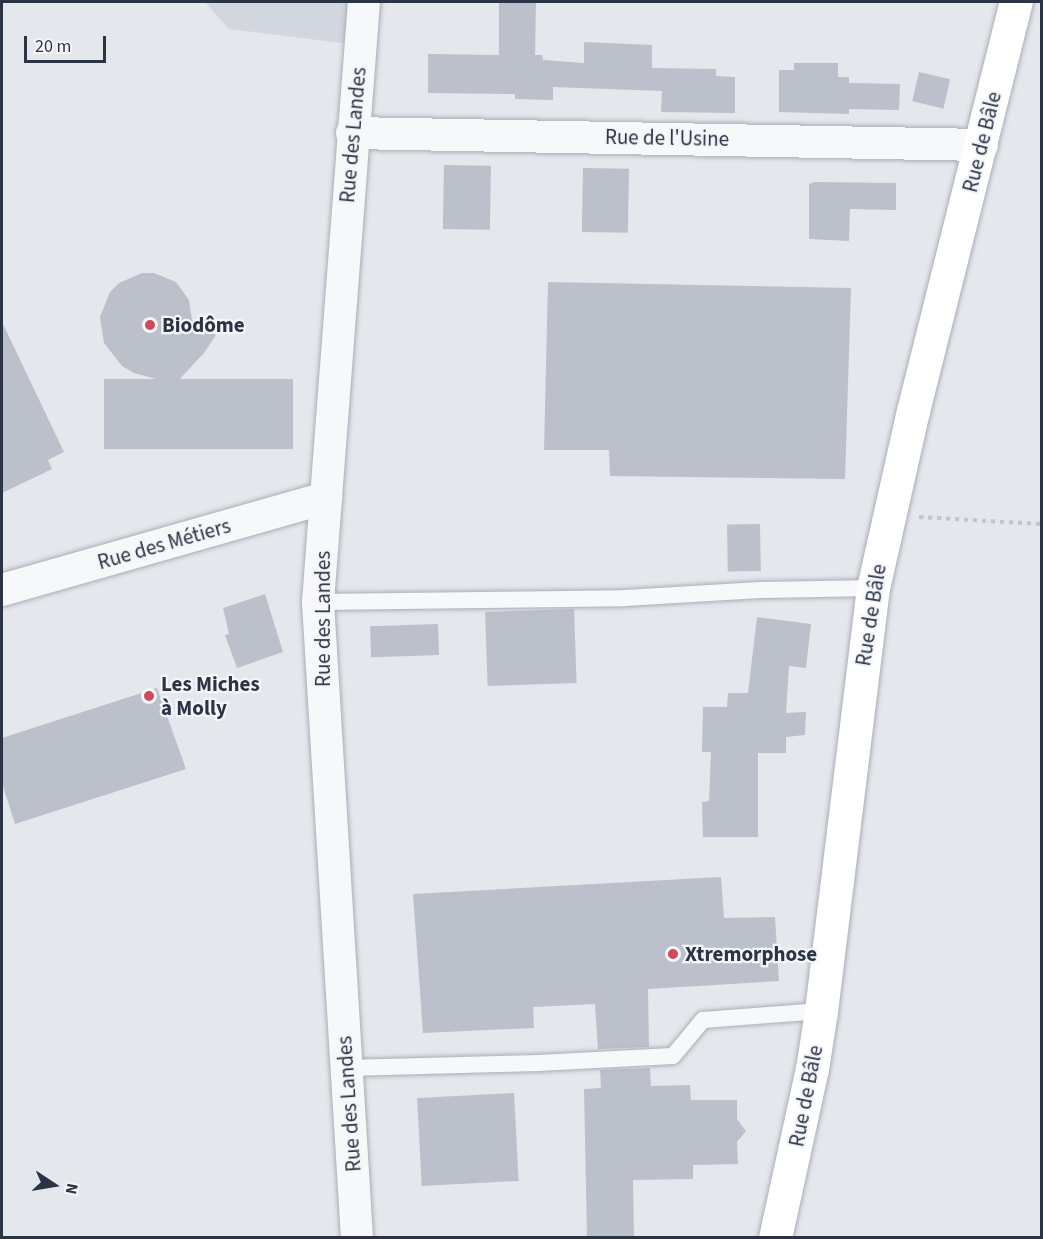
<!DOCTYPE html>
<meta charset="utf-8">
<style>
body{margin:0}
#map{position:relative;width:1043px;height:1239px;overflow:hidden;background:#e4e7ec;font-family:"Source Sans 3",sans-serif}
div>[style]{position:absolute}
.built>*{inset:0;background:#d2d6de}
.building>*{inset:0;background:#bbc0ca;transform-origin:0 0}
.path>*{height:4px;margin-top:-2px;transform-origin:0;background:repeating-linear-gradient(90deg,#c2c5cb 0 4.5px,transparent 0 9px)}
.roads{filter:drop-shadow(0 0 2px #a9aeb7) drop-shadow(0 0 2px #a9aeb7)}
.lane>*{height:16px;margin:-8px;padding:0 8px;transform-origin:8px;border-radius:8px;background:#f7f8fa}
.street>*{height:32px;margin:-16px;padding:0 16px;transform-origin:16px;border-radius:16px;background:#f7f8fa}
.secondary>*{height:33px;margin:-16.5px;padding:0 16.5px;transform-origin:16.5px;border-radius:16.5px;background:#fff}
.dots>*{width:16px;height:16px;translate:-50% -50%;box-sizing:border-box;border:3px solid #f4f6f9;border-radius:50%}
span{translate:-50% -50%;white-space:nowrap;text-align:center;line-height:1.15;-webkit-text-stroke:4.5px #f4f6f9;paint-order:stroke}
.street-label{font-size:21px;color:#2b3445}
.poi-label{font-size:21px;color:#2b3445;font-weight:700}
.left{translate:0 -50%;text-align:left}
.frame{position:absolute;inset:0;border:3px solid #2b3445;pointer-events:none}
.north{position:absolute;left:24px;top:1155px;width:60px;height:60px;-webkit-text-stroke:4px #f4f6f9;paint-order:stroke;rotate:102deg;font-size:16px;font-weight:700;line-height:24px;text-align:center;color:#2b3445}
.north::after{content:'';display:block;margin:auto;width:21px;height:27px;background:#2b3445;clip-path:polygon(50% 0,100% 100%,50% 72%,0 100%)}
.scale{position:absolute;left:24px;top:36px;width:82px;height:27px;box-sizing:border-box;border:3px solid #2b3445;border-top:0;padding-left:8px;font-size:18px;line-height:21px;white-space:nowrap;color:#2b3445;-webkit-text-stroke:4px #f4f6f9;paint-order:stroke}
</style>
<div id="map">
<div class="built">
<div style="clip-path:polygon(205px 2px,352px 2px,350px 44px,229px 29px)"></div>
</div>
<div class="building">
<div style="clip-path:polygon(499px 2px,536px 2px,535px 55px,542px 55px,543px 60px,584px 63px,584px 42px,652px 45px,652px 68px,716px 69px,716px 76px,735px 77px,735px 113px,661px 112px,662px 91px,553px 87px,553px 100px,515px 99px,515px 94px,428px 93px,428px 54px,499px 55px)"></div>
<div style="clip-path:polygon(794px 63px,838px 63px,838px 77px,849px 77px,849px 83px,900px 84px,899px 110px,849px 109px,849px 114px,779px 112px,779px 70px,794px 70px)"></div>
<div style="left:919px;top:72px;width:32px;height:30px;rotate:13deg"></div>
<div style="left:444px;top:165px;width:47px;height:64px;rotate:1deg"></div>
<div style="left:583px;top:168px;width:46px;height:64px;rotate:1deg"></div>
<div style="clip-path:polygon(814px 182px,896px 183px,896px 210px,850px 209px,849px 241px,809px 239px,809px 184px)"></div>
<div style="clip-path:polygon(142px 273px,154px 273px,176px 282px,189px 300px,192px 320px,216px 335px,204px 353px,175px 384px,134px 373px,122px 366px,104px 343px,100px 317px,110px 292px,119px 283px)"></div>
<div style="clip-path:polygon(548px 282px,851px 288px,845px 479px,610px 476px,609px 450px,544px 450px)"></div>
<div style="clip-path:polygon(2px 322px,64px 452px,48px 460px,52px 469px,2px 493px)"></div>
<div style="left:293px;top:379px;width:70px;height:189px;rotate:90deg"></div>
<div style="left:760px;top:524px;width:47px;height:33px;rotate:89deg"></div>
<div style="clip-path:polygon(265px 594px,283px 652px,237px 668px,225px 635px,229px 634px,223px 608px)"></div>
<div style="left:574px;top:609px;width:74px;height:89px;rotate:88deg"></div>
<div style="clip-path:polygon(757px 617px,811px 624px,806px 668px,789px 666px,786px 713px,806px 712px,805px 735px,786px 737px,786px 753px,758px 753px,758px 837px,703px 837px,702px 802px,709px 801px,711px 752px,702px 752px,703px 707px,727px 707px,728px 693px,748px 693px)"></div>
<div style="left:438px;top:624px;width:31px;height:68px;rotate:88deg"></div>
<div style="clip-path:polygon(157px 688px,186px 769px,15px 824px,2px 783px,2px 738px)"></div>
<div style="clip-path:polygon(721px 877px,724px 918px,775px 917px,779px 981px,648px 989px,649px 1047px,598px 1049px,595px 1004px,533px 1007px,534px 1028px,423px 1033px,413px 894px)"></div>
<div style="clip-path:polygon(650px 1068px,651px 1086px,690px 1085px,691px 1100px,737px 1100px,737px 1119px,746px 1131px,737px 1142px,738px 1164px,693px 1165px,693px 1179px,633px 1180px,634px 1238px,587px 1238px,584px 1089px,601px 1088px,600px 1070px)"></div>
<div style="left:514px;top:1093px;width:88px;height:97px;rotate:87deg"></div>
</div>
<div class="path">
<div style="left:919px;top:517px;width:123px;rotate:3.3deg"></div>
</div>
<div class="roads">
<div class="lane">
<div style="left:318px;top:602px;width:307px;rotate:-0.7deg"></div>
<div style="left:625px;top:598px;width:135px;rotate:-3.4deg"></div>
<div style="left:760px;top:590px;width:113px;rotate:-1deg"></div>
<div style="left:346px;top:1068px;width:192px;rotate:-1.5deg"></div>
<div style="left:538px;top:1063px;width:135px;rotate:-3deg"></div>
<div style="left:673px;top:1056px;width:47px;rotate:-50.2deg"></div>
<div style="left:703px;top:1020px;width:118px;rotate:-4.4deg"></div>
</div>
<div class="street">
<div style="left:352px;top:133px;width:630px;rotate:1.09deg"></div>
<div style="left:2px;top:590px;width:337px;rotate:-15.9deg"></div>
<div style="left:357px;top:1238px;width:637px;rotate:-93.51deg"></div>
<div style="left:318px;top:602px;width:602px;rotate:-85.62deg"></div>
</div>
<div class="secondary">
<div style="left:775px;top:1238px;width:173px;rotate:-77.7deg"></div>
<div style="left:812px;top:1069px;width:59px;rotate:-81.2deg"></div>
<div style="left:821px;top:1011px;width:426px;rotate:-83deg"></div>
<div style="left:873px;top:588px;width:181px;rotate:-77.3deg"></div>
<div style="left:913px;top:411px;width:422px;rotate:-75.9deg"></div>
</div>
</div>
<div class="dots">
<div style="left:150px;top:325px;background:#d1495b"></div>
<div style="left:149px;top:696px;background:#d1495b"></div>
<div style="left:673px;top:954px;background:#d1495b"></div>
</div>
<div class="street-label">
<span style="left:353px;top:135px;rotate:-85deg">Rue des Landes</span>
<span style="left:667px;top:138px;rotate:1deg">Rue de l'Usine</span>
<span style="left:982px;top:142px;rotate:-76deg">Rue de Bâle</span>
<span style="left:164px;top:544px;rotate:-16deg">Rue des Métiers</span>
<span style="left:871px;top:615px;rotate:-81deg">Rue de Bâle</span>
<span style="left:323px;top:619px;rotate:-90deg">Rue des Landes</span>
<span style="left:806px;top:1096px;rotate:-79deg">Rue de Bâle</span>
<span style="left:349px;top:1104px;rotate:-94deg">Rue des Landes</span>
</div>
<div class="poi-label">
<span class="left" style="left:162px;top:325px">Biodôme</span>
<span class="left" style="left:161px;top:696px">Les Miches<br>à Molly</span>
<span class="left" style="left:685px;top:954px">Xtremorphose</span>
</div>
<div class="frame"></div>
<div class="north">N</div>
<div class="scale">20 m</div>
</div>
